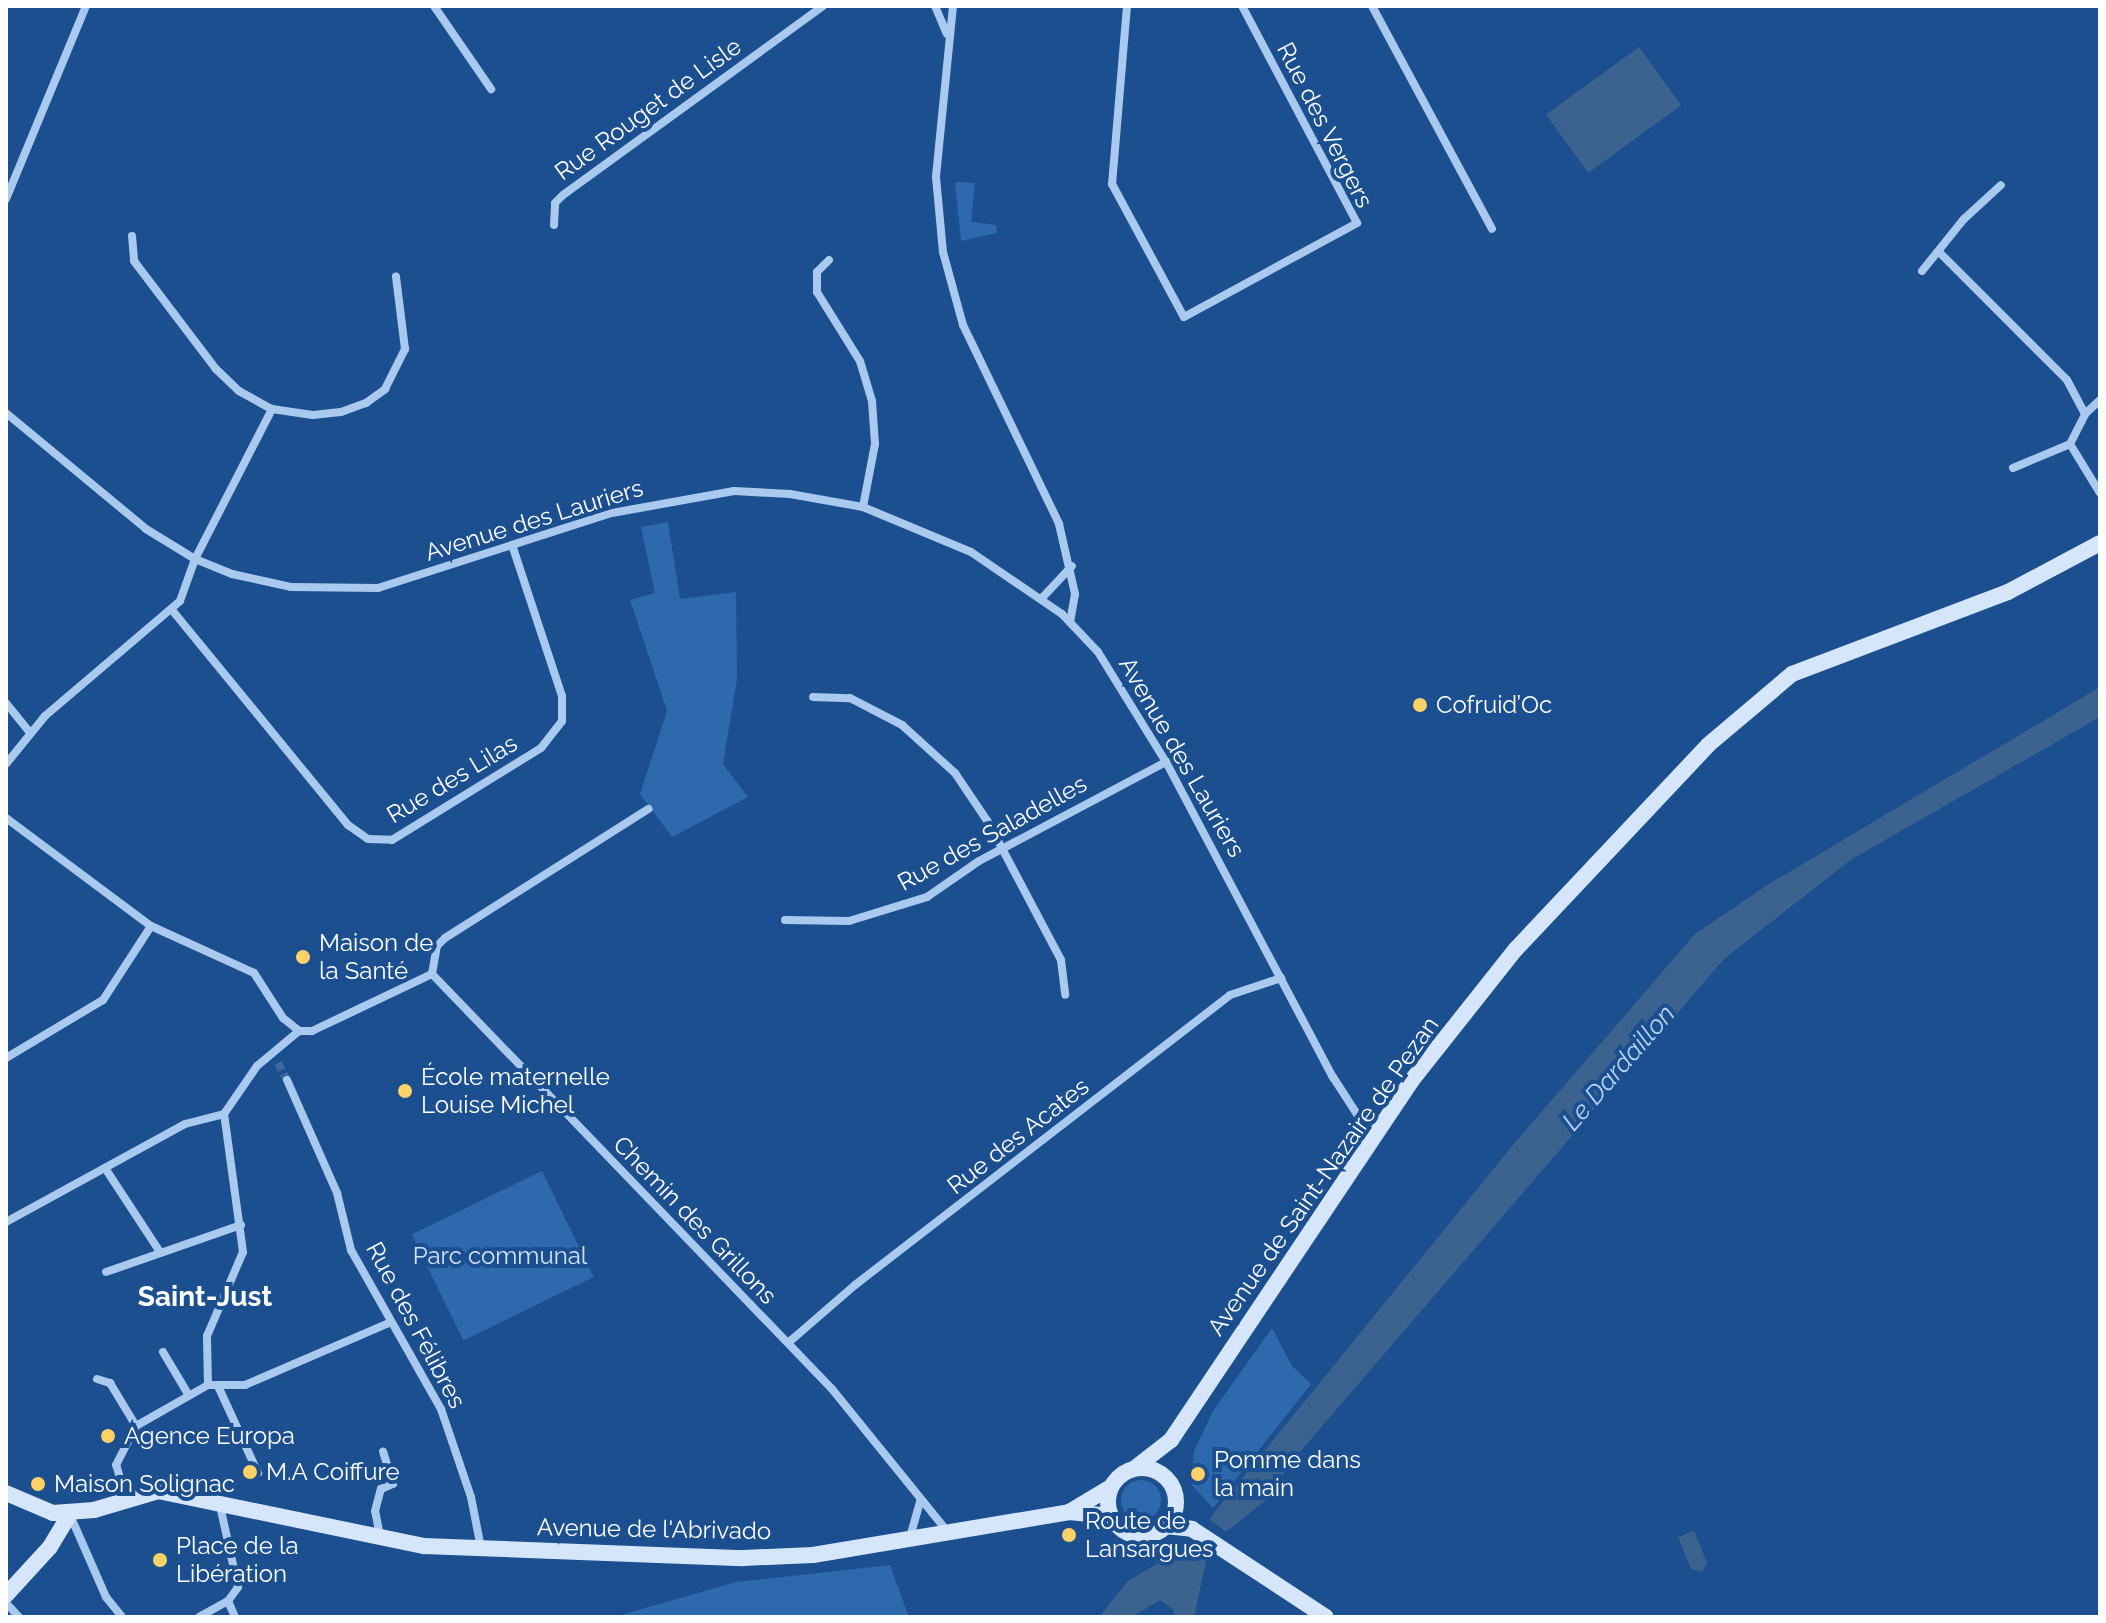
<!DOCTYPE html>
<meta charset="utf-8">
<style>
body{margin:0}
#map{position:relative;width:2106px;height:1623px;overflow:hidden;background:#1b4f8f;font-family:Raleway,sans-serif}
div>[style]{position:absolute}
.green>*{inset:0;background:#2e69ad;transform-origin:0 0}
.round{border-radius:50%}
.water>*{inset:0;background:#3c6290;transform-origin:0 0}
.street-tunnel>*{height:8px;margin-top:-4px;transform-origin:0;background:repeating-linear-gradient(90deg,#3d69a0 0 8px,transparent 0 12px)}
.street>*{height:8px;margin:-4px;padding:0 4px;transform-origin:4px;border-radius:4px;background:#a9c9ee}
.secondary>*{height:16px;margin:-8px;padding:0 8px;transform-origin:8px;border-radius:8px;background:#d6e6fa}
.secondary>.ring{margin:-8px;padding:0;box-sizing:content-box;background:none;border:16px solid #d6e6fa;border-radius:50%}
.dots>*{width:22px;height:22px;translate:-50% -50%;box-sizing:border-box;border:4px solid #1b4f8f;border-radius:50%}
span{translate:-50% -50%;white-space:nowrap;text-align:center;line-height:1.15;-webkit-text-stroke:8px #1b4f8f;paint-order:stroke}
.street-label{font-size:24px;color:#fff}
.poi-label{font-size:24px;color:#fff}
.left{translate:0 -50%;text-align:left}
.park-label{font-size:24px;color:#cfe3fa}
.water-label{font-size:26px;color:#b5d3f5;font-style:italic}
.quarter-label{font-size:28px;color:#fff;font-weight:700}
.frame{position:absolute;inset:0;border:8px solid #fff;pointer-events:none}
</style>
<div id="map">
<div class="green">
<div style="clip-path:polygon(955px 182px,975px 183px,971px 222px,996px 225px,997px 233px,961px 241px)"></div>
<div style="clip-path:polygon(668px 522px,680px 599px,736px 592px,737px 680px,723px 764px,748px 797px,672px 837px,640px 794px,667px 711px,630px 600px,655px 593px,641px 527px)"></div>
<div style="left:542px;top:1171px;width:118px;height:145px;rotate:64deg"></div>
<div style="clip-path:polygon(1272px 1328px,1292px 1366px,1311px 1384px,1213px 1508px,1191px 1484px,1194px 1451px,1213px 1411px)"></div>
<div class="round" style="left:1121px;top:1480px;width:40px;height:40px"></div>
<div style="clip-path:polygon(890px 1565px,909px 1617px,614px 1617px,736px 1582px)"></div>
</div>
<div class="water">
<div style="left:1639px;top:47px;width:72px;height:115px;rotate:54deg"></div>
<div style="clip-path:polygon(2100px 687px,2100px 717px,1852px 859px,1725px 958px,1287px 1467px,1274px 1494px,1226px 1532px,1209px 1519px,1513px 1145px,1695px 934px,1769px 884px)"></div>
<div style="clip-path:polygon(1694px 1531px,1707px 1563px,1702px 1572px,1691px 1569px,1678px 1537px)"></div>
<div style="clip-path:polygon(1183px 1548px,1207px 1557px,1194px 1617px,1174px 1617px,1174px 1610px,1160px 1600px,1132px 1617px,1099px 1617px,1128px 1581px)"></div>
</div>
<div class="street-tunnel">
<div style="left:278px;top:1063px;width:19px;rotate:62deg"></div>
</div>
<div class="street">
<div style="left:434px;top:6px;width:101px;rotate:55.5deg"></div>
<div style="left:935px;top:6px;width:30px;rotate:67deg"></div>
<div style="left:953px;top:6px;width:172px;rotate:95.7deg"></div>
<div style="left:936px;top:177px;width:75px;rotate:84.7deg"></div>
<div style="left:943px;top:252px;width:76px;rotate:74.7deg"></div>
<div style="left:963px;top:325px;width:221px;rotate:64.2deg"></div>
<div style="left:1059px;top:524px;width:72px;rotate:77.1deg"></div>
<div style="left:1075px;top:594px;width:28px;rotate:100deg"></div>
<div style="left:1127px;top:6px;width:179px;rotate:94.8deg"></div>
<div style="left:1112px;top:184px;width:151px;rotate:61.6deg"></div>
<div style="left:1184px;top:317px;width:197px;rotate:-28.5deg"></div>
<div style="left:1357px;top:223px;width:246px;rotate:-117.9deg"></div>
<div style="left:1372px;top:6px;width:253px;rotate:61.7deg"></div>
<div style="left:6px;top:199px;width:209px;rotate:-67.5deg"></div>
<div style="left:554px;top:225px;width:22px;rotate:-87deg"></div>
<div style="left:555px;top:203px;width:11px;rotate:-45deg"></div>
<div style="left:563px;top:195px;width:321px;rotate:-36deg"></div>
<div style="left:132px;top:236px;width:25px;rotate:85deg"></div>
<div style="left:134px;top:261px;width:136px;rotate:52.8deg"></div>
<div style="left:216px;top:369px;width:32px;rotate:44deg"></div>
<div style="left:239px;top:391px;width:38px;rotate:29deg"></div>
<div style="left:1939px;top:252px;width:181px;rotate:45deg"></div>
<div style="left:2067px;top:380px;width:38px;rotate:62deg"></div>
<div style="left:829px;top:260px;width:17px;rotate:135deg"></div>
<div style="left:817px;top:272px;width:20px;rotate:90deg"></div>
<div style="left:817px;top:292px;width:81px;rotate:58.1deg"></div>
<div style="left:860px;top:361px;width:42px;rotate:73.3deg"></div>
<div style="left:872px;top:401px;width:43px;rotate:86deg"></div>
<div style="left:875px;top:444px;width:64px;rotate:100.8deg"></div>
<div style="left:1922px;top:271px;width:67px;rotate:-51.1deg"></div>
<div style="left:1964px;top:219px;width:50px;rotate:-42.6deg"></div>
<div style="left:6px;top:413px;width:182px;rotate:39.6deg"></div>
<div style="left:146px;top:529px;width:57px;rotate:31.5deg"></div>
<div style="left:195px;top:559px;width:40px;rotate:22deg"></div>
<div style="left:232px;top:574px;width:60px;rotate:12.4deg"></div>
<div style="left:291px;top:587px;width:87px;rotate:0.7deg"></div>
<div style="left:378px;top:588px;width:246px;rotate:-17.8deg"></div>
<div style="left:612px;top:513px;width:124px;rotate:-10.2deg"></div>
<div style="left:734px;top:491px;width:56px;rotate:3.1deg"></div>
<div style="left:790px;top:494px;width:74px;rotate:10.1deg"></div>
<div style="left:863px;top:507px;width:117px;rotate:22.6deg"></div>
<div style="left:971px;top:552px;width:110px;rotate:34.3deg"></div>
<div style="left:1062px;top:614px;width:52px;rotate:46.5deg"></div>
<div style="left:1098px;top:652px;width:129px;rotate:58.3deg"></div>
<div style="left:1166px;top:762px;width:357px;rotate:62.1deg"></div>
<div style="left:1333px;top:1077px;width:74px;rotate:57.2deg"></div>
<div style="left:2070px;top:444px;width:57px;rotate:58.5deg"></div>
<div style="left:2013px;top:468px;width:62px;rotate:-22.8deg"></div>
<div style="left:2070px;top:444px;width:34px;rotate:-63deg"></div>
<div style="left:2085px;top:414px;width:21px;rotate:-43deg"></div>
<div style="left:1041px;top:599px;width:45px;rotate:-46.8deg"></div>
<div style="left:172px;top:610px;width:278px;rotate:50.7deg"></div>
<div style="left:348px;top:825px;width:24px;rotate:35deg"></div>
<div style="left:368px;top:839px;width:24px;rotate:2deg"></div>
<div style="left:392px;top:840px;width:175px;rotate:-31.7deg"></div>
<div style="left:541px;top:748px;width:34px;rotate:-52deg"></div>
<div style="left:562px;top:721px;width:25px;rotate:-90deg"></div>
<div style="left:562px;top:696px;width:159px;rotate:-108.3deg"></div>
<div style="left:813px;top:697px;width:37px;rotate:2deg"></div>
<div style="left:850px;top:698px;width:59px;rotate:27.4deg"></div>
<div style="left:902px;top:725px;width:72px;rotate:42.2deg"></div>
<div style="left:955px;top:773px;width:59px;rotate:56deg"></div>
<div style="left:988px;top:822px;width:156px;rotate:62.1deg"></div>
<div style="left:1061px;top:960px;width:35px;rotate:83deg"></div>
<div style="left:6px;top:703px;width:36px;rotate:51deg"></div>
<div style="left:6px;top:764px;width:62px;rotate:-50.9deg"></div>
<div style="left:45px;top:716px;width:177px;rotate:-40.4deg"></div>
<div style="left:180px;top:601px;width:45px;rotate:-70.3deg"></div>
<div style="left:195px;top:559px;width:169px;rotate:-62.8deg"></div>
<div style="left:272px;top:409px;width:41px;rotate:8.3deg"></div>
<div style="left:313px;top:415px;width:28px;rotate:-6deg"></div>
<div style="left:341px;top:412px;width:27px;rotate:-20deg"></div>
<div style="left:366px;top:403px;width:24px;rotate:-36deg"></div>
<div style="left:385px;top:389px;width:45px;rotate:-63.4deg"></div>
<div style="left:405px;top:349px;width:73px;rotate:-97.1deg"></div>
<div style="left:6px;top:818px;width:181px;rotate:36.7deg"></div>
<div style="left:151px;top:926px;width:113px;rotate:24.5deg"></div>
<div style="left:254px;top:973px;width:54px;rotate:57.2deg"></div>
<div style="left:283px;top:1018px;width:21px;rotate:39deg"></div>
<div style="left:785px;top:920px;width:64px;rotate:0.9deg"></div>
<div style="left:849px;top:921px;width:82px;rotate:-17.1deg"></div>
<div style="left:927px;top:897px;width:63px;rotate:-34.7deg"></div>
<div style="left:979px;top:861px;width:212px;rotate:-27.9deg"></div>
<div style="left:432px;top:974px;width:576px;rotate:46.05deg"></div>
<div style="left:832px;top:1389px;width:183px;rotate:51deg"></div>
<div style="left:6px;top:1058px;width:113px;rotate:-30.9deg"></div>
<div style="left:103px;top:1000px;width:88px;rotate:-57deg"></div>
<div style="left:287px;top:1080px;width:124px;rotate:66.1deg"></div>
<div style="left:337px;top:1193px;width:59px;rotate:76.2deg"></div>
<div style="left:351px;top:1250px;width:183px;rotate:60.5deg"></div>
<div style="left:441px;top:1409px;width:93px;rotate:71.2deg"></div>
<div style="left:471px;top:1497px;width:52px;rotate:78.9deg"></div>
<div style="left:224px;top:1114px;width:58px;rotate:-55.5deg"></div>
<div style="left:257px;top:1066px;width:55px;rotate:-39.8deg"></div>
<div style="left:299px;top:1031px;width:13px"></div>
<div style="left:312px;top:1031px;width:133px;rotate:-25.4deg"></div>
<div style="left:432px;top:974px;width:28px;rotate:-80deg"></div>
<div style="left:437px;top:946px;width:11px;rotate:-45deg"></div>
<div style="left:445px;top:938px;width:241px;rotate:-32.4deg"></div>
<div style="left:105px;top:1168px;width:100px;rotate:56.8deg"></div>
<div style="left:6px;top:1222px;width:204px;rotate:-28.7deg"></div>
<div style="left:185px;top:1124px;width:40px;rotate:-14.4deg"></div>
<div style="left:106px;top:1272px;width:143px;rotate:-19.2deg"></div>
<div style="left:788px;top:1343px;width:89px;rotate:-40.9deg"></div>
<div style="left:855px;top:1285px;width:474px;rotate:-37.7deg"></div>
<div style="left:1230px;top:995px;width:54px;rotate:-18.4deg"></div>
<div style="left:163px;top:1352px;width:49px;rotate:59.2deg"></div>
<div style="left:97px;top:1379px;width:14px;rotate:17deg"></div>
<div style="left:110px;top:1383px;width:50px;rotate:58.8deg"></div>
<div style="left:208px;top:1385px;width:49px;rotate:-91.2deg"></div>
<div style="left:207px;top:1336px;width:91px;rotate:-66.8deg"></div>
<div style="left:243px;top:1252px;width:139px;rotate:-97.8deg"></div>
<div style="left:218px;top:1386px;width:96px;rotate:65.3deg"></div>
<div style="left:126px;top:1499px;width:35px;rotate:-106deg"></div>
<div style="left:116px;top:1465px;width:44px;rotate:-62.9deg"></div>
<div style="left:136px;top:1426px;width:83px;rotate:-29.7deg"></div>
<div style="left:208px;top:1385px;width:37px"></div>
<div style="left:245px;top:1385px;width:157px;rotate:-23.3deg"></div>
<div style="left:70px;top:1515px;width:90px;rotate:66.3deg"></div>
<div style="left:106px;top:1597px;width:26px;rotate:51deg"></div>
<div style="left:380px;top:1536px;width:25px;rotate:-101deg"></div>
<div style="left:375px;top:1511px;width:23px;rotate:-75deg"></div>
<div style="left:381px;top:1489px;width:13px;rotate:-23deg"></div>
<div style="left:393px;top:1484px;width:34px;rotate:-107deg"></div>
<div style="left:910px;top:1537px;width:37px;rotate:-74deg"></div>
<div style="left:228px;top:1601px;width:17px;rotate:66deg"></div>
<div style="left:6px;top:1603px;width:19px;rotate:47deg"></div>
<div style="left:199px;top:1617px;width:33px;rotate:-29deg"></div>
<div style="left:228px;top:1601px;width:17px;rotate:-54deg"></div>
<div style="left:238px;top:1587px;width:83px;rotate:-102.5deg"></div>
</div>
<div class="secondary">
<div style="left:1135px;top:1468px;width:46px;rotate:-37.9deg"></div>
<div style="left:1171px;top:1440px;width:433px;rotate:-56.2deg"></div>
<div style="left:1412px;top:1080px;width:167px;rotate:-51.6deg"></div>
<div style="left:1516px;top:949px;width:280px;rotate:-46.7deg"></div>
<div style="left:1708px;top:745px;width:110px;rotate:-40.2deg"></div>
<div style="left:1792px;top:674px;width:231px;rotate:-20.8deg"></div>
<div style="left:2008px;top:592px;width:104px;rotate:-28deg"></div>
<div class="ring" style="left:1108px;top:1468px;width:52px;height:52px"></div>
<div style="left:6px;top:1493px;width:51px;rotate:23.1deg"></div>
<div style="left:53px;top:1513px;width:41px;rotate:-4.2deg"></div>
<div style="left:94px;top:1510px;width:67px;rotate:-16.5deg"></div>
<div style="left:158px;top:1491px;width:272px;rotate:11.7deg"></div>
<div style="left:424px;top:1546px;width:319px;rotate:2.2deg"></div>
<div style="left:743px;top:1558px;width:70px;rotate:-2.5deg"></div>
<div style="left:813px;top:1555px;width:260px;rotate:-9.5deg"></div>
<div style="left:1069px;top:1512px;width:42px;rotate:5.4deg"></div>
<div style="left:1069px;top:1512px;width:49px;rotate:-30.8deg"></div>
<div style="left:1165px;top:1526px;width:27px;rotate:6deg"></div>
<div style="left:1192px;top:1529px;width:160px;rotate:33.3deg"></div>
<div style="left:6px;top:1595px;width:65px;rotate:-47.5deg"></div>
<div style="left:50px;top:1547px;width:39px;rotate:-59deg"></div>
</div>
<div class="dots">
<div style="left:1420px;top:705px;background:#ffd166"></div>
<div style="left:303px;top:957px;background:#ffd166"></div>
<div style="left:405px;top:1091px;background:#ffd166"></div>
<div style="left:108px;top:1436px;background:#ffd166"></div>
<div style="left:250px;top:1472px;background:#ffd166"></div>
<div style="left:1198px;top:1474px;background:#ffd166"></div>
<div style="left:38px;top:1484px;background:#ffd166"></div>
<div style="left:1069px;top:1535px;background:#ffd166"></div>
<div style="left:160px;top:1560px;background:#ffd166"></div>
</div>
<div class="street-label">
<span style="left:648px;top:109px;rotate:-36deg">Rue Rouget de Lisle</span>
<span style="left:1325px;top:125px;rotate:63deg">Rue des Vergers</span>
<span style="left:534px;top:520px;rotate:-17deg">Avenue des Lauriers</span>
<span style="left:1182px;top:757px;rotate:60deg">Avenue des Lauriers</span>
<span style="left:452px;top:779px;rotate:-31deg">Rue des Lilas</span>
<span style="left:992px;top:833px;rotate:-29deg">Rue des Saladelles</span>
<span style="left:1018px;top:1136px;rotate:-38deg">Rue des Acates</span>
<span style="left:1323px;top:1176px;rotate:-55deg">Avenue de Saint-Nazaire de Pezan</span>
<span style="left:695px;top:1220px;rotate:46deg">Chemin des Grillons</span>
<span style="left:416px;top:1325px;rotate:62deg">Rue des Félibres</span>
<span style="left:654px;top:1529px;rotate:1deg">Avenue de l'Abrivado</span>
</div>
<div class="poi-label">
<span class="left" style="left:1436px;top:705px">Cofruid’Oc</span>
<span class="left" style="left:319px;top:957px">Maison de<br>la Santé</span>
<span class="left" style="left:421px;top:1091px">École maternelle<br>Louise Michel</span>
<span class="left" style="left:124px;top:1436px">Agence Europa</span>
<span class="left" style="left:1214px;top:1474px">Pomme dans<br>la main</span>
<span class="left" style="left:266px;top:1472px">M.A Coiffure</span>
<span class="left" style="left:54px;top:1484px">Maison Solignac</span>
<span class="left" style="left:1085px;top:1535px">Route de<br>Lansargues</span>
<span class="left" style="left:176px;top:1560px">Place de la<br>Libération</span>
</div>
<div class="park-label">
<span style="left:500px;top:1256px">Parc communal</span>
</div>
<div class="water-label">
<span style="left:1619px;top:1068px;rotate:-49deg">Le Dardaillon</span>
</div>
<div class="quarter-label">
<span style="left:205px;top:1297px">Saint-Just</span>
</div>
<div class="frame"></div>
</div>
